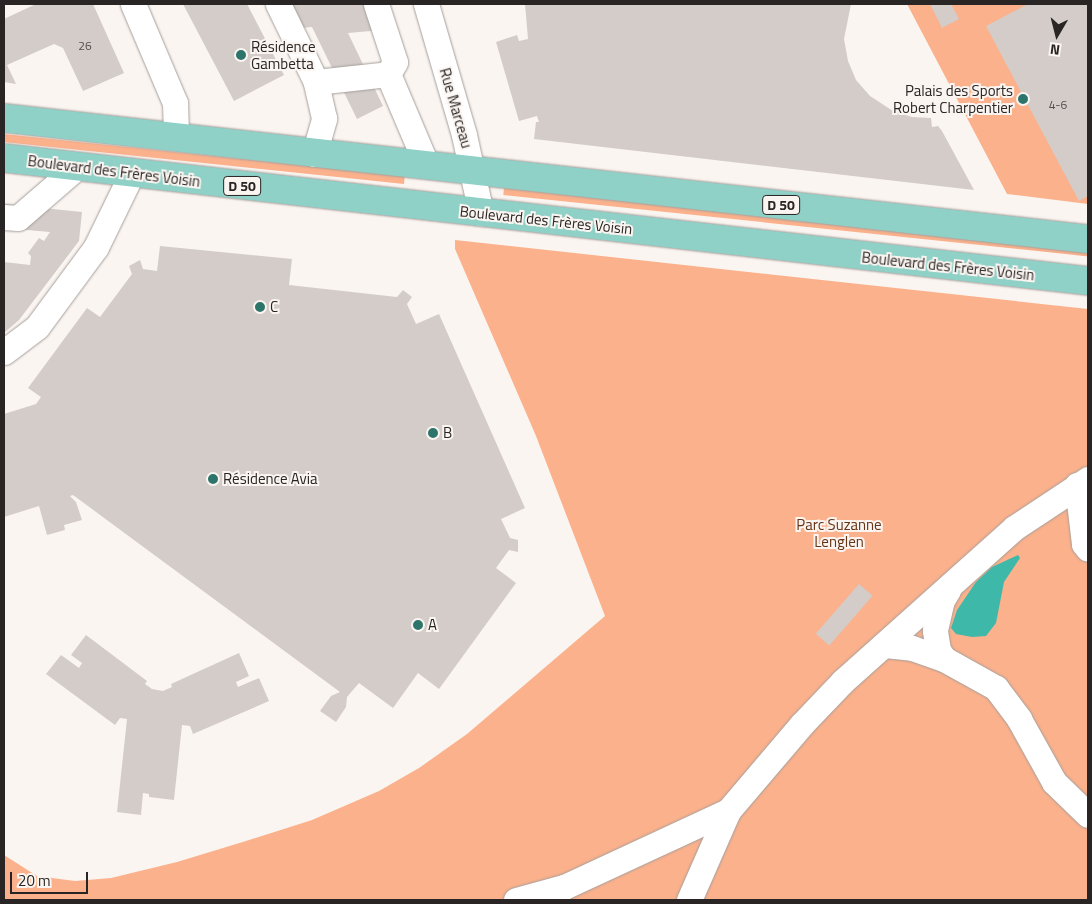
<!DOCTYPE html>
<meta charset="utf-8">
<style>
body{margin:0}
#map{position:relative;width:1092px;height:904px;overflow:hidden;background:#fbf5f1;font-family:"Titillium Web",sans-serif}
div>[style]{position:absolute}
.green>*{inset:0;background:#fbb18b;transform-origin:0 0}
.water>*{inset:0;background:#3db8a9}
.building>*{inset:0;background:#d3ccc9;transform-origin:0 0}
.roads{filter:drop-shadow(0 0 1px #a59f9c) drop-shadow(0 0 1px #a59f9c)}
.minor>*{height:25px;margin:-12.5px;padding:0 12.5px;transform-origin:12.5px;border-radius:12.5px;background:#fff}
.major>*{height:28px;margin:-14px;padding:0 14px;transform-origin:14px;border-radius:14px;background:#8fd0c7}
.dots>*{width:14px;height:14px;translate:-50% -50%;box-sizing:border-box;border:2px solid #fbf5f1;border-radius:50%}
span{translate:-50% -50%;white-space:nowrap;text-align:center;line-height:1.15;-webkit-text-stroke:4px #fbf5f1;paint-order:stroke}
.number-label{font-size:12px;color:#534f4d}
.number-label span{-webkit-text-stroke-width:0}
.shield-label span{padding:1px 4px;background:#fbf5f1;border:1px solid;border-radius:4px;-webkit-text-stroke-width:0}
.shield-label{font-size:14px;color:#282524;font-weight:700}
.poi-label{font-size:15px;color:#282524}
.left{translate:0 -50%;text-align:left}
.right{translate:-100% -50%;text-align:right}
.street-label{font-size:15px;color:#282524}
.park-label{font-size:15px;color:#653315}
.frame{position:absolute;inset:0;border:5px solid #282524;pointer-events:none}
.north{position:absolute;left:1032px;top:10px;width:50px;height:50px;-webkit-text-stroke:4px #fbf5f1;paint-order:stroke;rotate:188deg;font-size:14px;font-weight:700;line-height:20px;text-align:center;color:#282524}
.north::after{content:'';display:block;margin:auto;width:18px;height:22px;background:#282524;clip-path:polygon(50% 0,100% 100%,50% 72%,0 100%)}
.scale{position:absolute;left:10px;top:872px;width:78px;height:22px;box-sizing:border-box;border:2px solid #282524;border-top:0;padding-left:6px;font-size:15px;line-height:18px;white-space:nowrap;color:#282524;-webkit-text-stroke:4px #fbf5f1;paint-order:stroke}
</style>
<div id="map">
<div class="green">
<div style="clip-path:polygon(907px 4px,1088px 4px,1088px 204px,1007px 194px)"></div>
<div style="left:4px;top:134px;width:403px;height:8px;rotate:6deg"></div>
<div style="left:504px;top:188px;width:588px;height:7px;rotate:6deg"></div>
<div style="clip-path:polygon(455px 240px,1088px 309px,1088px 900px,4px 900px,4px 855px,37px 876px,75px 881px,111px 878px,177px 862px,246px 841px,312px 820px,379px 791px,419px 768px,467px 734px,605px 616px,536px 436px,455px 249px)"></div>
</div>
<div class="water">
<div style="clip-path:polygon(1018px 555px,1020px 558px,1004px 582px,996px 623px,986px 636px,972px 637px,956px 634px,951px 628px,957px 610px,976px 582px,992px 567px)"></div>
</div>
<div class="building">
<div style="clip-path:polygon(36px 4px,93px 4px,124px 73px,83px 91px,63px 48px,54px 44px,7px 65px,16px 84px,4px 82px,4px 19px)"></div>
<div style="clip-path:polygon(183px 4px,247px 4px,284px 75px,234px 101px)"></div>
<div style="clip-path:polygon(294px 4px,368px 4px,382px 30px,348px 33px,383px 106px,357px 119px,312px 27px,301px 28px,276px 13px)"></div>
<div style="clip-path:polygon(525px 4px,851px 4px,844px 39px,848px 61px,856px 80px,870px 96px,893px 111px,912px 117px,931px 118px,932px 127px,938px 126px,942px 131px,974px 190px,534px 139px,536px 122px,539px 122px,537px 116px,519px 121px,496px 42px,517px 35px,519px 41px,528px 39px)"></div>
<div style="clip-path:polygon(930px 4px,951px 4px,959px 19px,942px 28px)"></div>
<div style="clip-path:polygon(1028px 4px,1088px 4px,1088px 196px,1079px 201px,986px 26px)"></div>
<div style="clip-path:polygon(4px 204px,82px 212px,79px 241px,19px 320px,4px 333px,4px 262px,30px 265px,31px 256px,28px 253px,39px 238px,44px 241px,50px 232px,4px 228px)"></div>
<div style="clip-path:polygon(160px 246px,292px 259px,289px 285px,397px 297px,403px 290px,412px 297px,407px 304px,416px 324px,439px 314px,525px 508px,501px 519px,510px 538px,518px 540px,518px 552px,509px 550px,496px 568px,516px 583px,439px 689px,418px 673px,393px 708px,359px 683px,347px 697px,346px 707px,336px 722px,320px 711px,331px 696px,340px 692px,73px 495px,70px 496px,76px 502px,82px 520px,64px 525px,65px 530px,47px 535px,39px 506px,4px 517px,4px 414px,36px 404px,41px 397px,28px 388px,87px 308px,100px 317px,132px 274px,129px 266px,140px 260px,143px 269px,157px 271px)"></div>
<div style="left:859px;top:584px;width:18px;height:66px;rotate:41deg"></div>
<div style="clip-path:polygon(86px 635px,147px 681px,145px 684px,152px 689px,163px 691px,172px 687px,171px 684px,239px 653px,249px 676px,236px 682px,238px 687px,259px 678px,269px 701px,193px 734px,190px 726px,182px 725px,174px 800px,149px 797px,149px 794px,143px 793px,141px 815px,117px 812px,127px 719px,120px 718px,115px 725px,46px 674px,61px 655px,79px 668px,82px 663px,71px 655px)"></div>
</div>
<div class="roads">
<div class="minor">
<div style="left:133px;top:4px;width:108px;rotate:67deg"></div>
<div style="left:175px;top:103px;width:35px;rotate:88deg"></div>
<div style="left:278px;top:4px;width:87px;rotate:64deg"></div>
<div style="left:376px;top:4px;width:61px;rotate:71.9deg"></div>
<div style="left:395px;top:62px;width:14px;rotate:120deg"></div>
<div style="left:426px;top:4px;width:136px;rotate:73.8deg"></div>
<div style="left:464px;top:135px;width:80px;rotate:77.7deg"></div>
<div style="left:314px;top:154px;width:37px;rotate:-74deg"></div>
<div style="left:324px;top:118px;width:37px;rotate:-103deg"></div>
<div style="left:316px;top:82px;width:72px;rotate:-6.3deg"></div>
<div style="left:388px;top:74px;width:100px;rotate:67deg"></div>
<div style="left:4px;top:217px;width:14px;rotate:4deg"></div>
<div style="left:18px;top:218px;width:79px;rotate:-40.9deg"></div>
<div style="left:4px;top:352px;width:41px;rotate:-37.1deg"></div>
<div style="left:37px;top:327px;width:99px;rotate:-53.6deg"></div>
<div style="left:96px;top:247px;width:82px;rotate:-64.1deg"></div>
<div style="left:1077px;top:485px;width:59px;rotate:83.2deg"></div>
<div style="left:1084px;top:544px;width:6px;rotate:51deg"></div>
<div style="left:885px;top:645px;width:27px;rotate:6deg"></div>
<div style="left:912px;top:648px;width:34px;rotate:19deg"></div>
<div style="left:944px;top:659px;width:60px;rotate:29.1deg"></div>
<div style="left:996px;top:688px;width:39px;rotate:53deg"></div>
<div style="left:1019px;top:719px;width:72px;rotate:60.9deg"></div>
<div style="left:1054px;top:782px;width:47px;rotate:44.1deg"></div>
<div style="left:944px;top:659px;width:11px;rotate:-124deg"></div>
<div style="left:938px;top:650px;width:20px;rotate:-99deg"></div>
<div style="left:935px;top:630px;width:31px;rotate:-77deg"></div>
<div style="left:942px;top:600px;width:12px;rotate:-59deg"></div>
<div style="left:516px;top:900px;width:50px;rotate:-15.2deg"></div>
<div style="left:564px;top:887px;width:181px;rotate:-24.9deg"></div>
<div style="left:689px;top:900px;width:97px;rotate:-66.3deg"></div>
<div style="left:728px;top:811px;width:114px;rotate:-49.6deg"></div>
<div style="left:802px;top:724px;width:59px;rotate:-46.4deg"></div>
<div style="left:843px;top:681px;width:229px;rotate:-41.8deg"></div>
<div style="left:1014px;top:528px;width:89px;rotate:-33.5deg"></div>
</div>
<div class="major">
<div style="left:4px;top:118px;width:1091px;rotate:6.37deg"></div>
<div style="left:4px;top:158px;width:1091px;rotate:6.47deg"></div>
</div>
</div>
<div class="dots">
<div style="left:241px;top:55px;background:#2d746b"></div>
<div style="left:1023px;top:99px;background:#2d746b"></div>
<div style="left:260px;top:307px;background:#2d746b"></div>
<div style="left:433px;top:433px;background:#2d746b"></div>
<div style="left:213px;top:479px;background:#2d746b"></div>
<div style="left:418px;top:625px;background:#2d746b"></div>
</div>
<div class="number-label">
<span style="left:85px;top:46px">26</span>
<span style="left:1058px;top:105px">4-6</span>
</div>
<div class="shield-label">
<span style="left:242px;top:186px">D 50</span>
<span style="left:781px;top:205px">D 50</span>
</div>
<div class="poi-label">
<span class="left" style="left:251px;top:55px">Résidence<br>Gambetta</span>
<span class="right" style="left:1013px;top:99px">Palais des Sports<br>Robert Charpentier</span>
<span class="left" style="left:270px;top:307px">C</span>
<span class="left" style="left:443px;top:433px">B</span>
<span class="left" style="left:223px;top:479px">Résidence Avia</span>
<span class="left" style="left:428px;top:625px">A</span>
</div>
<div class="street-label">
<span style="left:456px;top:108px;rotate:74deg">Rue Marceau</span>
<span style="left:114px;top:171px;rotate:7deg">Boulevard des Frères Voisin</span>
<span style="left:546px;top:220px;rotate:6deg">Boulevard des Frères Voisin</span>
<span style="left:948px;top:266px;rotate:6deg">Boulevard des Frères Voisin</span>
</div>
<div class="park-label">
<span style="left:839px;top:533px">Parc Suzanne<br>Lenglen</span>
</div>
<div class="frame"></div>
<div class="north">N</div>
<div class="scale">20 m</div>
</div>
